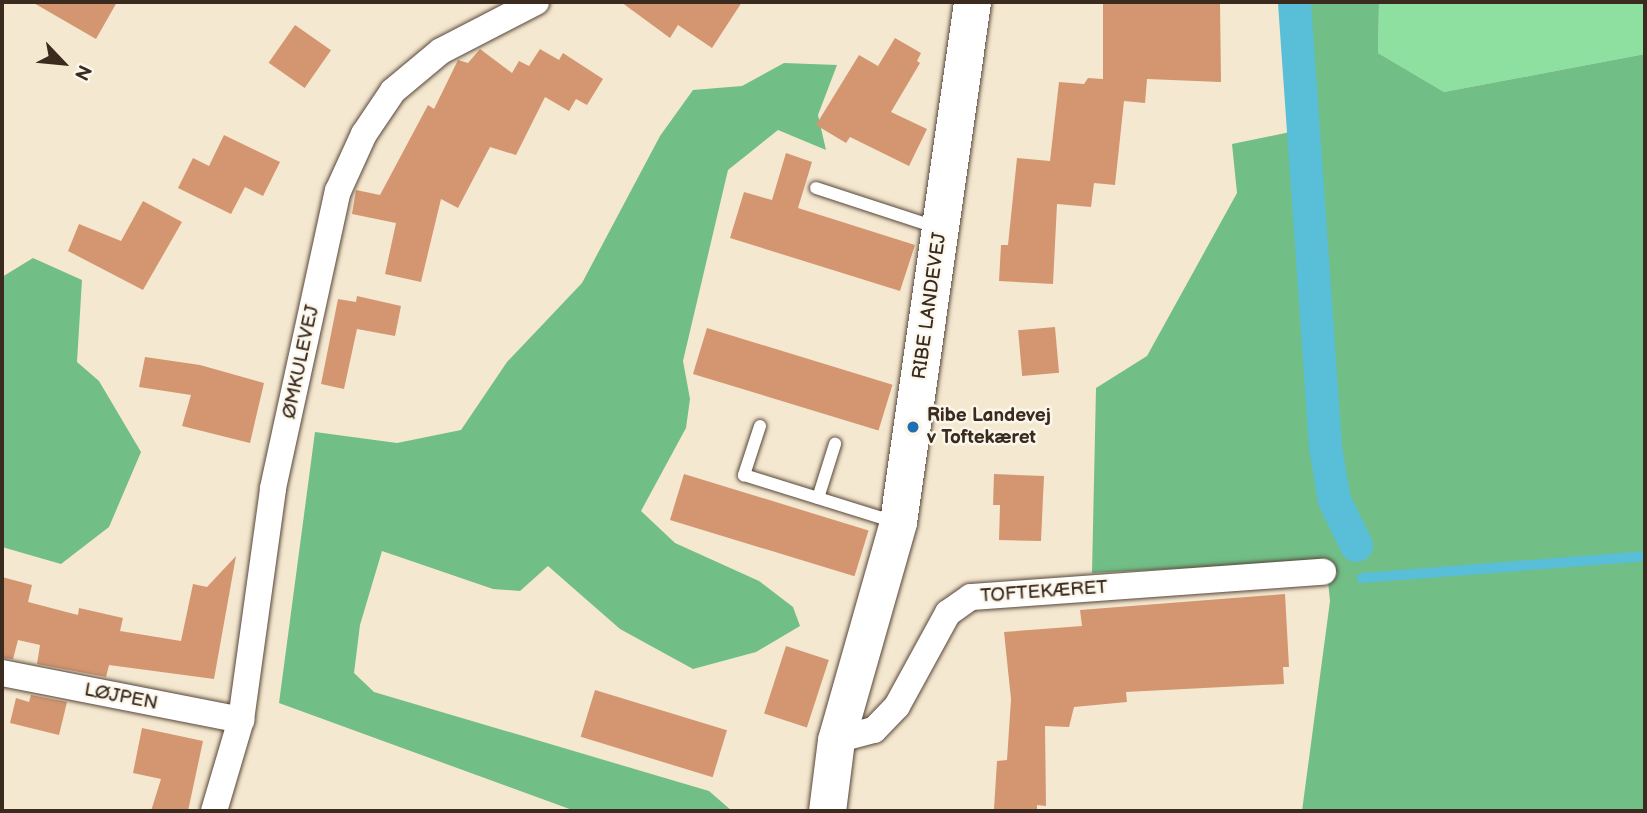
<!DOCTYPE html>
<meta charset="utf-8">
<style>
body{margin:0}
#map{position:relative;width:1647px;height:813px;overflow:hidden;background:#f5e8d0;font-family:"Balsamiq Sans",sans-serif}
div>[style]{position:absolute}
.green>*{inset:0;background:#8ee0a1}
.forest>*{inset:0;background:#72be87}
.stream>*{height:10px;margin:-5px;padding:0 5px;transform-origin:5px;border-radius:5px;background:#59bed7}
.canal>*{height:33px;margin:-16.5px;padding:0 16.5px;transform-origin:16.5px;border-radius:16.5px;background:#59bed7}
.building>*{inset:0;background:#d39671;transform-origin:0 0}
.roads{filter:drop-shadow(0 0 2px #574639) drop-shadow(0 0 2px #574639)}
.service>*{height:12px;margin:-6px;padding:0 6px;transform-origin:6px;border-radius:6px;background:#fff}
.minor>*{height:26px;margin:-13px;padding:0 13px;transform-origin:13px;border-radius:13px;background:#fff}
.secondary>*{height:37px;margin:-18.5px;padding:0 18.5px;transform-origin:18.5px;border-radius:18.5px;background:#fff}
.dots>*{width:19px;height:19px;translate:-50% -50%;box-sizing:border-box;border:4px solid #fbf7ec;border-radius:50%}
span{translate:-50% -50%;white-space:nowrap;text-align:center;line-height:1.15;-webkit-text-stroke:5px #fbf7ec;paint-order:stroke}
.street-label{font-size:19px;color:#3b2a1e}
.poi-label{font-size:19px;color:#3b2a1e;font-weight:700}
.left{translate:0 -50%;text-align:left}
.frame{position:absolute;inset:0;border:4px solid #3b2a1e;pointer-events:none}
.north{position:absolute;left:28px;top:28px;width:70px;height:70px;-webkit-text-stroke:5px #fbf7ec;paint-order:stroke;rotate:116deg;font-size:19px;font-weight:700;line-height:28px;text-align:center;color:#3b2a1e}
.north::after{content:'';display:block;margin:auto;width:24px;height:32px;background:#3b2a1e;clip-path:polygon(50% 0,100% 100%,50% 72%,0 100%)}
</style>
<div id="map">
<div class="green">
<div style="clip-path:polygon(1379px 2px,1645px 2px,1645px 54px,1444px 92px,1378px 53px)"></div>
</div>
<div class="forest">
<div style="clip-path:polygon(1300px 2px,1379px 2px,1378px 53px,1444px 92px,1645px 54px,1645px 811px,1302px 811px,1330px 601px,1326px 561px,1092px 573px,1096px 388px,1147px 356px,1237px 193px,1232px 144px,1295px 131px)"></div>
<div style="clip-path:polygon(784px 63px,837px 65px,818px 115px,826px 150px,778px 130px,728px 170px,683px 361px,690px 399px,686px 428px,641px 511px,675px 543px,759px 581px,793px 607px,800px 626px,756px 652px,693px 669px,620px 629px,548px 566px,520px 591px,493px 589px,382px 551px,360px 625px,354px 673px,374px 692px,709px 791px,732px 811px,575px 811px,279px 703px,315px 432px,397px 443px,461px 430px,507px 362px,582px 283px,660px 136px,693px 90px,742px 86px)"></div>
<div style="clip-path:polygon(33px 258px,82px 280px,77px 362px,99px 381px,141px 452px,109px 527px,61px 564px,2px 547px,2px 277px)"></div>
</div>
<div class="stream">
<div style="left:1362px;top:578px;width:284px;rotate:-4.4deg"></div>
</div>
<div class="canal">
<div style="left:1294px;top:2px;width:446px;rotate:86deg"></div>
<div style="left:1325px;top:447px;width:54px;rotate:80.4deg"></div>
<div style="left:1334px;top:500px;width:50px;rotate:63.9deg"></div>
</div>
<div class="building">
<div style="clip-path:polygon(32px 2px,117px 2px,96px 39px)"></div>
<div style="clip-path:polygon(621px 2px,742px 2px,712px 48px,678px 25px,670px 38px)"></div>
<div style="clip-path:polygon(1103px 2px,1220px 3px,1221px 82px,1147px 79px,1145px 103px,1124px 101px,1115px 185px,1094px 183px,1091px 207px,1057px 204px,1053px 284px,999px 281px,1001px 245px,1008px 245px,1017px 158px,1050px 161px,1059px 82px,1084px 84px,1088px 78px,1103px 79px)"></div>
<div style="left:295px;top:25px;width:44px;height:46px;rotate:35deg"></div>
<div style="clip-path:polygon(895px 38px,921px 53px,917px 61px,920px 63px,891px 112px,927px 129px,909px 166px,850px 137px,846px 143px,816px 125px,859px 55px,878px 66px)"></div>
<div style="clip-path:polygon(480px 49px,512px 73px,519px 61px,529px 66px,540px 49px,559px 60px,563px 53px,603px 79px,587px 105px,576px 99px,569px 111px,545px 97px,516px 155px,490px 147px,458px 208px,441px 199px,421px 282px,385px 274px,396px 223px,352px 214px,356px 190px,380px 195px,428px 105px,434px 109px,458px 60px,468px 63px)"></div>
<div style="clip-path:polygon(224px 135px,280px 162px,263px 196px,245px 187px,231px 214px,178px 188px,193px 158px,209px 166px)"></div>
<div style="clip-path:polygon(786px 153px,812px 162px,798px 208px,915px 245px,900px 291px,730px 238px,744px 192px,772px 200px)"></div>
<div style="clip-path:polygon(143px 201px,182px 222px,143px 290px,68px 251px,79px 224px,121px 241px)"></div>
<div style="clip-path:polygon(357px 296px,401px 306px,395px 336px,357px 329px,344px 389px,321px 384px,338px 299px,356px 302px)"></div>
<div style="left:1055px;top:327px;width:46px;height:37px;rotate:85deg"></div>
<div style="left:707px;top:328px;width:194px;height:48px;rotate:17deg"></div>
<div style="clip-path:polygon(145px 357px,200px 365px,264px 383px,250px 443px,182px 426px,191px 395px,139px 387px)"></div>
<div style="left:684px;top:474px;width:193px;height:48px;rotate:17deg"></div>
<div style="clip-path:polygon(994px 474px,1044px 476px,1041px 541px,999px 540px,1000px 505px,993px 505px)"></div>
<div style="clip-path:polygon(236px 556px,214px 679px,109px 665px,106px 677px,37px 664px,40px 645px,18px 640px,13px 659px,2px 658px,2px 577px,32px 585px,28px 602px,78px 615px,79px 608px,123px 618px,120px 631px,181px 641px,193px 584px,207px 587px)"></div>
<div style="clip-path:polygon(1285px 594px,1289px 667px,1283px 667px,1284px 684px,1126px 692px,1127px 702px,1074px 707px,1069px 727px,1045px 726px,1046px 806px,1037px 805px,1037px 811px,994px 809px,997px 761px,1007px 760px,1011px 699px,1004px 632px,1082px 626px,1080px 610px)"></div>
<div style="left:786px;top:646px;width:45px;height:71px;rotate:18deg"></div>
<div style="left:595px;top:690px;width:138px;height:49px;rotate:17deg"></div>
<div style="clip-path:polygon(31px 695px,67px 702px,59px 735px,10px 723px,16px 698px,29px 702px)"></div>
<div style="clip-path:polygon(142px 728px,203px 741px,188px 811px,151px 811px,161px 779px,133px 773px)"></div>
</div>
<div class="roads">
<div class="service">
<div style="left:816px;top:188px;width:125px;rotate:18.1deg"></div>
<div style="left:760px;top:426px;width:52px;rotate:108.1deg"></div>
<div style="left:744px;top:475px;width:158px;rotate:17.3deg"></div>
<div style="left:818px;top:498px;width:57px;rotate:-72.5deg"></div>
</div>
<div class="minor">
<div style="left:2px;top:673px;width:244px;rotate:11.1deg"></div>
<div style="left:836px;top:740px;width:39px;rotate:-15deg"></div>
<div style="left:874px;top:730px;width:33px;rotate:-46deg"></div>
<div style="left:897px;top:706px;width:106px;rotate:-61.3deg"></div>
<div style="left:948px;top:613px;width:28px;rotate:-35deg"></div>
<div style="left:971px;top:597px;width:353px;rotate:-4.1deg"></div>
<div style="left:214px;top:811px;width:95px;rotate:-73.5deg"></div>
<div style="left:241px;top:720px;width:234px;rotate:-82.1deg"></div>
<div style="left:273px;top:488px;width:304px;rotate:-77.7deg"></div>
<div style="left:338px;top:191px;width:63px;rotate:-65.5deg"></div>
<div style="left:364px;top:134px;width:52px;rotate:-56deg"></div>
<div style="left:393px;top:91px;width:62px;rotate:-39.8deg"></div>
<div style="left:441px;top:51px;width:107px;rotate:-27.3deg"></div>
</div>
<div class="secondary">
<div style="left:827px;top:811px;width:72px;rotate:-82.8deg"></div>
<div style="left:836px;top:740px;width:227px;rotate:-74.1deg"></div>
<div style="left:898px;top:522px;width:525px;rotate:-81.9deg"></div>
</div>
</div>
<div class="dots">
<div style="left:913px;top:427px;background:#1f6fb2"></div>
</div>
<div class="street-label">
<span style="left:930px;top:306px;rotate:-82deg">RIBE LANDEVEJ</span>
<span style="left:301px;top:362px;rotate:-78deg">ØMKULEVEJ</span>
<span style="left:1044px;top:592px;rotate:-4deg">TOFTEKÆRET</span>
<span style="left:121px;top:697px;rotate:11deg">LØJPEN</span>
</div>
<div class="poi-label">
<span class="left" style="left:927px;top:427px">Ribe Landevej<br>v Toftekæret</span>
</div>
<div class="frame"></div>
<div class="north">N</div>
</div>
